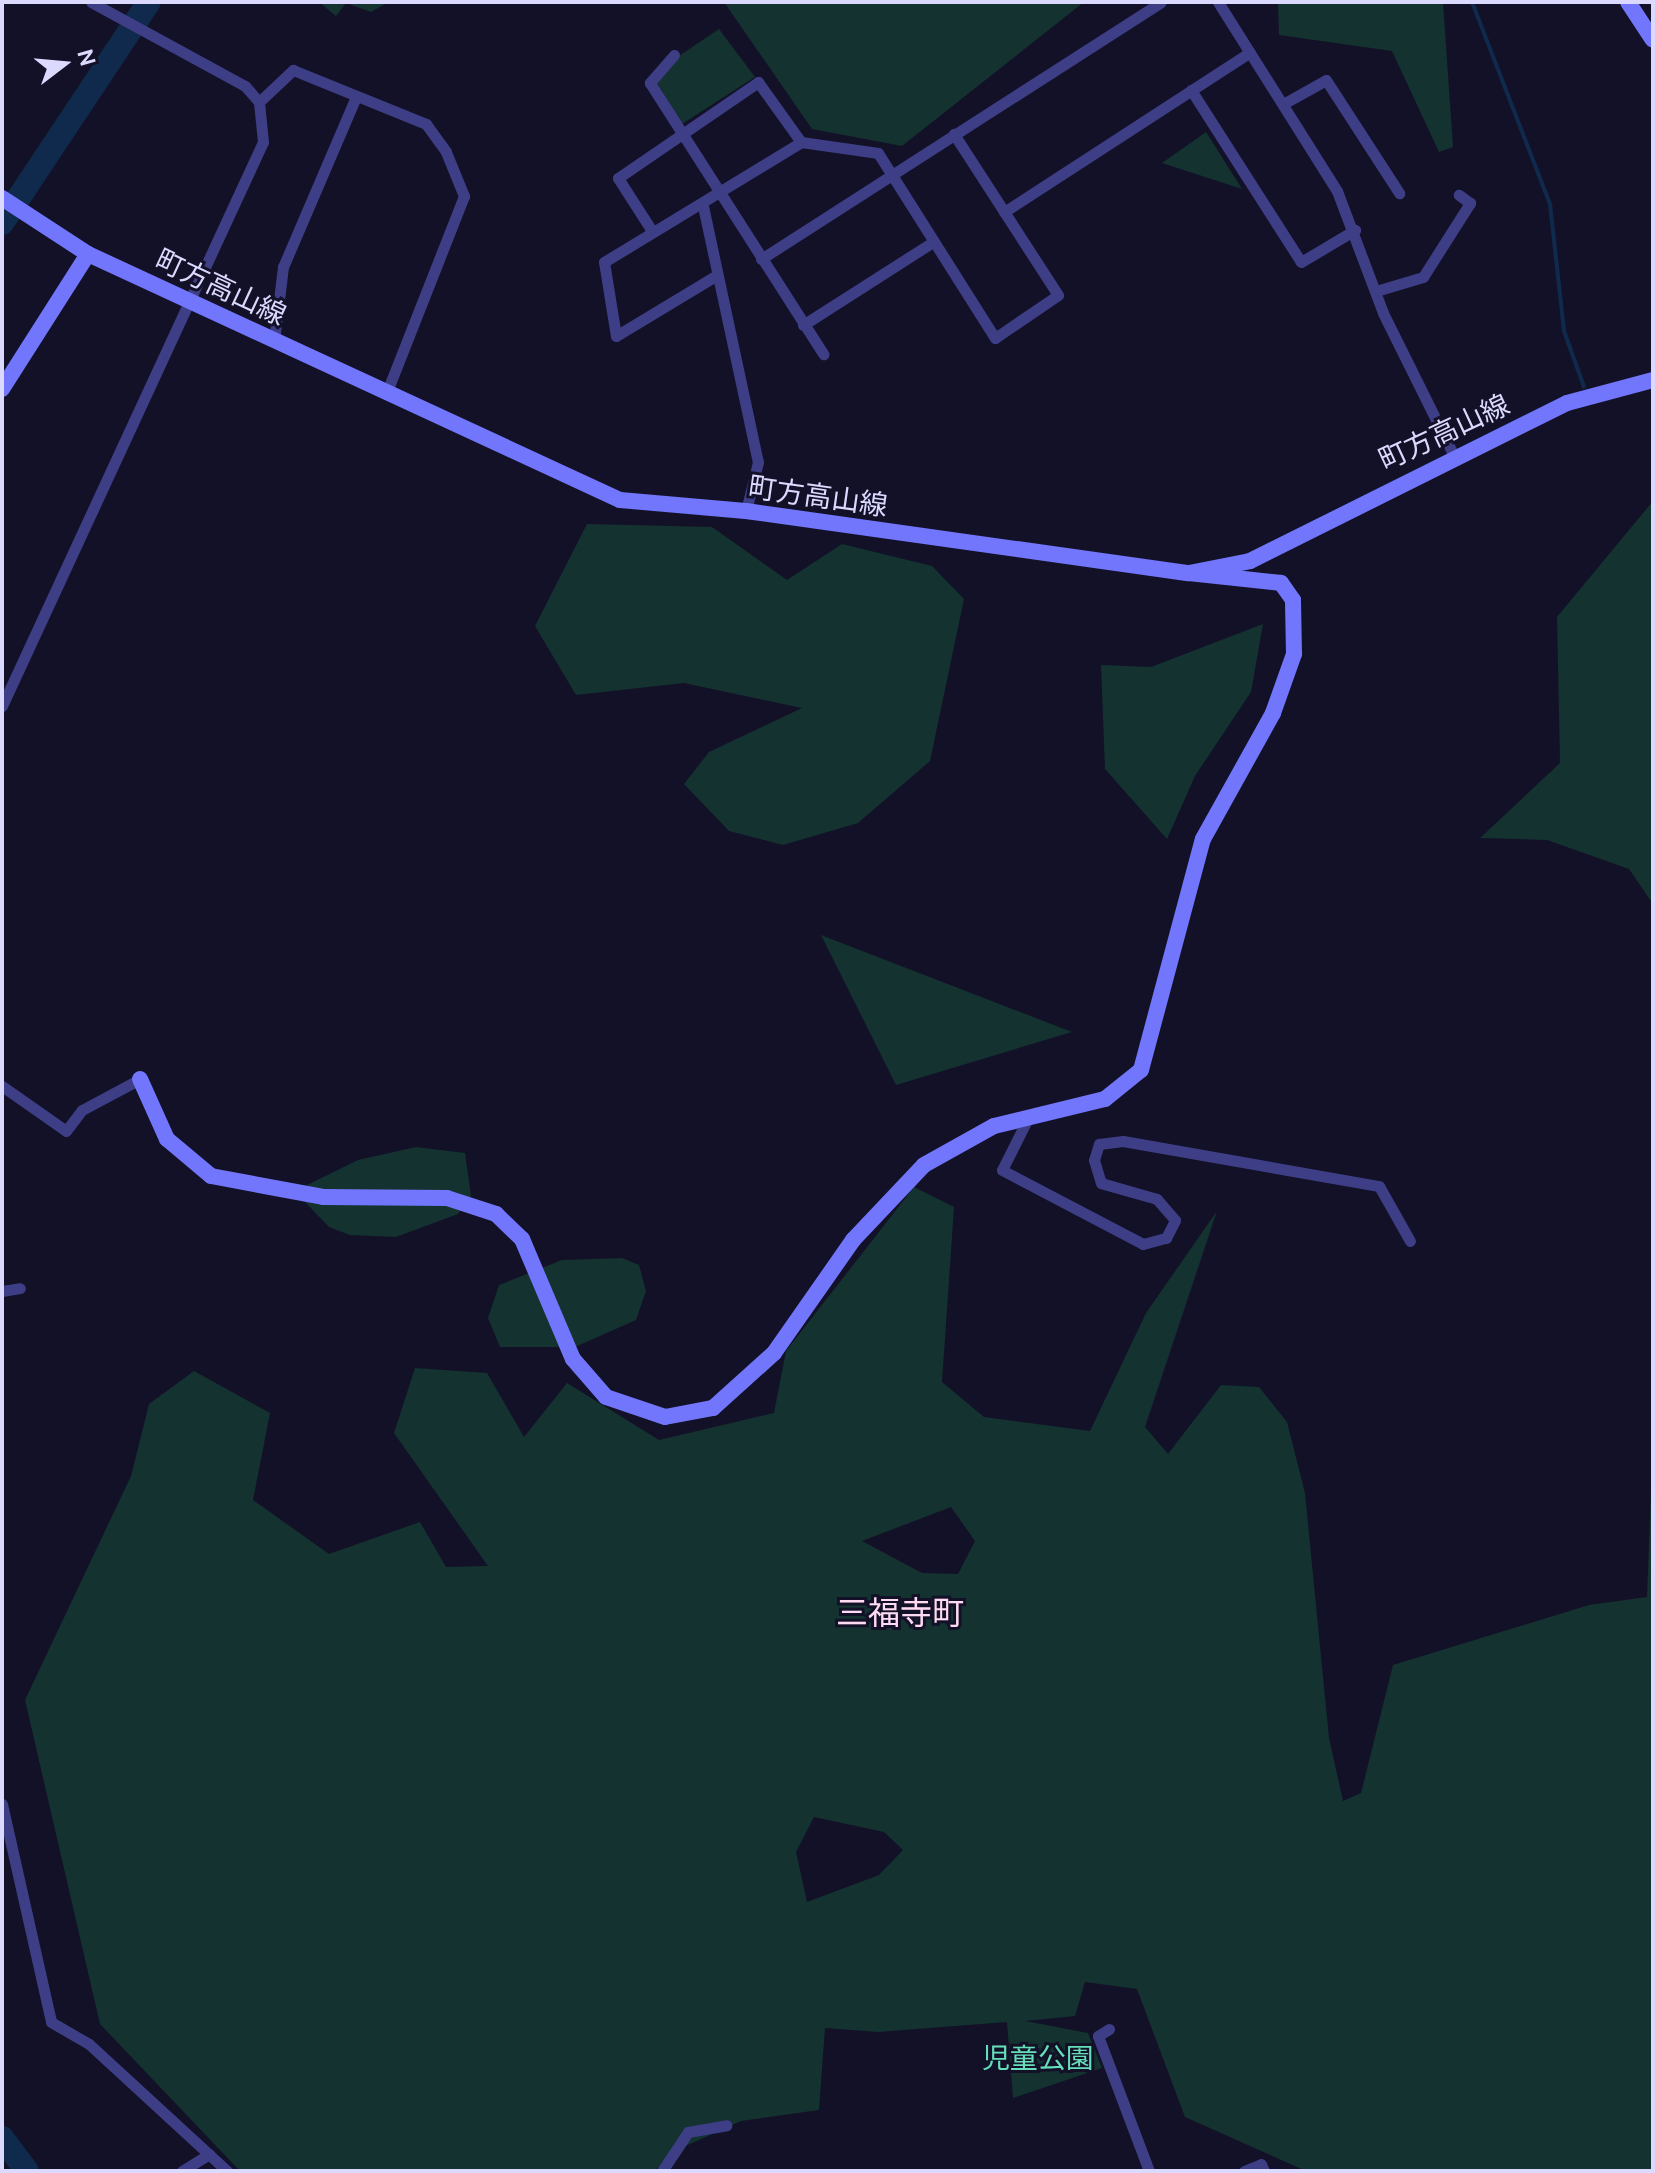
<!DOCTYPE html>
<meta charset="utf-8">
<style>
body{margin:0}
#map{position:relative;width:1655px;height:2173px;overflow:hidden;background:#131128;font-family:Ubuntu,"Noto Sans JP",sans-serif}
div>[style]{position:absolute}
.green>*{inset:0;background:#14322f}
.stream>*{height:4px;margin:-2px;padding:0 2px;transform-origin:2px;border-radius:2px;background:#102a4d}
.river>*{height:24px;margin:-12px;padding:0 12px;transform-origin:12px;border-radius:12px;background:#102a4d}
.street>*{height:11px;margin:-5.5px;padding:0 5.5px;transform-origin:5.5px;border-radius:5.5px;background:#3d3e86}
.secondary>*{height:16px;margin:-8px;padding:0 8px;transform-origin:8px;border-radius:8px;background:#7276fc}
span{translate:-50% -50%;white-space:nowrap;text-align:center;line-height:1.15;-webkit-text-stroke:6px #131128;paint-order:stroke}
.street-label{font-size:28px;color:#dbd9fe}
.park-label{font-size:28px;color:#65deb9}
.quarter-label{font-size:32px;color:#fedbf3}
.frame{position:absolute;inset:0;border:4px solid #dbd9fe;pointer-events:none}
.north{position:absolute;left:24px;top:24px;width:80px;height:80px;-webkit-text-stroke:6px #131128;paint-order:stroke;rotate:74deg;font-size:22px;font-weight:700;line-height:32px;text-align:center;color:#dbd9fe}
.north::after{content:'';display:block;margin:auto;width:28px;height:36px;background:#dbd9fe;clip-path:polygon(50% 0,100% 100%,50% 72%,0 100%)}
</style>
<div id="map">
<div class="green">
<div style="clip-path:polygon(319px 2px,389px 2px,371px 12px,346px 3px,336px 16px)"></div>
<div style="clip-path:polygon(724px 2px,1084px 2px,902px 146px,812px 129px)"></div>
<div style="clip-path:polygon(1278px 2px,1443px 2px,1453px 147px,1439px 152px,1392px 51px,1279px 35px)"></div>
<div style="clip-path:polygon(719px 29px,755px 77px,682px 124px,657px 83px,679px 56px)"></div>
<div style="clip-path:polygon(1206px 132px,1242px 189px,1162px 163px)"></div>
<div style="clip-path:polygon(1653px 501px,1653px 904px,1629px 869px,1547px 840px,1480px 838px,1560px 763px,1557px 617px)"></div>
<div style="clip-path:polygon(587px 524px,712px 527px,787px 580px,842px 544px,932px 566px,964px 599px,930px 761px,858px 823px,783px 845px,729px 831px,684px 784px,709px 752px,802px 708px,684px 683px,576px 695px,535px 626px)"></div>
<div style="clip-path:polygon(1263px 624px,1251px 692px,1195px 776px,1167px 839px,1105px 769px,1101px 665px,1151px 667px)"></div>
<div style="clip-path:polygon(821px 935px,1072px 1032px,896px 1085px)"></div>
<div style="clip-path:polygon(416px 1147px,465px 1153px,471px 1196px,458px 1214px,396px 1237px,350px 1235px,329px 1227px,305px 1202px,305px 1186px,358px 1160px)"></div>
<div style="clip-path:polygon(evenodd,914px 1187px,954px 1207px,942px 1382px,984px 1417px,1090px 1431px,1146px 1313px,1217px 1211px,1145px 1427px,1168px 1454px,1221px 1385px,1259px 1387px,1287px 1422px,1305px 1493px,1329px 1738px,1343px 1801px,1361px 1793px,1393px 1665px,1589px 1605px,1647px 1597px,1653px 1438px,1653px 2171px,1306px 2171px,1185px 2117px,1137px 1989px,1085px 1982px,1075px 2016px,1025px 2021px,1088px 2033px,1102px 2068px,1013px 2098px,1007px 2022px,878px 2032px,825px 2028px,819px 2110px,741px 2121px,681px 2148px,654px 2171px,240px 2171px,100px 2024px,25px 1700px,131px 1476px,149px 1404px,194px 1371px,270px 1413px,253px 1500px,329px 1554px,420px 1522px,446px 1567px,488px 1566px,394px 1433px,415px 1368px,487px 1373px,524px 1437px,567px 1383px,659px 1440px,774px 1413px,786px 1351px,914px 1187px,951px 1507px,975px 1541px,958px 1574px,922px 1573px,862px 1541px,951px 1507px,914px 1187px,814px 1817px,884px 1832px,903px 1850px,879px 1875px,807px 1902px,796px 1852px,814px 1817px)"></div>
<div style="clip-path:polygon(622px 1258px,639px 1265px,646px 1291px,636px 1320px,575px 1347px,500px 1347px,488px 1318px,499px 1285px,562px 1260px)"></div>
</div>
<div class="stream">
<div style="left:1472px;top:2px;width:217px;rotate:68.9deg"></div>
<div style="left:1550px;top:204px;width:128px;rotate:83.7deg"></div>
<div style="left:1564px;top:331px;width:59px;rotate:70.3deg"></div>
</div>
<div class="river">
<div style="left:2px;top:223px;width:265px;rotate:-56.4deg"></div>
<div style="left:2px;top:2138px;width:41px;rotate:52.9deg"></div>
</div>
<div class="street">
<div style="left:1218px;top:2px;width:223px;rotate:57.8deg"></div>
<div style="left:1337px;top:191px;width:130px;rotate:69.3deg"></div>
<div style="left:1383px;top:313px;width:160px;rotate:63.6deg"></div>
<div style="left:674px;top:55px;width:37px;rotate:131deg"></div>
<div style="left:650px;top:83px;width:322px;rotate:57.4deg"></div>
<div style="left:1191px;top:90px;width:204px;rotate:57.4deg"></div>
<div style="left:1301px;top:262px;width:63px;rotate:-30.7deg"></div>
<div style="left:259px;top:102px;width:47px;rotate:-43.3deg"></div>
<div style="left:293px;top:70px;width:144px;rotate:22.1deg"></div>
<div style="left:426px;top:124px;width:34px;rotate:54deg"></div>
<div style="left:446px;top:152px;width:48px;rotate:67.8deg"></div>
<div style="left:464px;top:196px;width:213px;rotate:111.5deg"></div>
<div style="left:1283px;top:104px;width:49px;rotate:-29.2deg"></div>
<div style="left:1326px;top:80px;width:135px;rotate:57.1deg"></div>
<div style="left:703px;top:206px;width:262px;rotate:77.9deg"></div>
<div style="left:758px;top:462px;width:50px;rotate:103.8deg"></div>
<div style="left:1004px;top:212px;width:293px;rotate:-33deg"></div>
<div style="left:652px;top:231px;width:63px;rotate:-122.7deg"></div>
<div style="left:618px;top:178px;width:170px;rotate:-34.4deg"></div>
<div style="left:758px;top:82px;width:74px;rotate:54.4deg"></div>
<div style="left:761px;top:259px;width:475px;rotate:-32.7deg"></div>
<div style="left:717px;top:275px;width:118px;rotate:148.9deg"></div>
<div style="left:616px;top:336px;width:75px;rotate:-99.2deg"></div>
<div style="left:604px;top:262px;width:231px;rotate:-31.3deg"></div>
<div style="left:801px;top:142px;width:78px;rotate:8.1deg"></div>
<div style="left:878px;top:153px;width:219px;rotate:57.7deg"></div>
<div style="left:995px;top:338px;width:76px;rotate:-34.3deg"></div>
<div style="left:1058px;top:295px;width:192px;rotate:-122.9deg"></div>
<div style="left:1376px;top:291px;width:49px;rotate:-16.6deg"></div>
<div style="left:1423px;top:277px;width:88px;rotate:-57.6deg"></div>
<div style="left:1470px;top:203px;width:14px;rotate:-144deg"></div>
<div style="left:803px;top:325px;width:154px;rotate:-32.6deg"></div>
<div style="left:274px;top:341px;width:75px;rotate:-83.1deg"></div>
<div style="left:283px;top:267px;width:185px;rotate:-66.8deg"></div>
<div style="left:2px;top:706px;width:621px;rotate:-65.17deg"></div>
<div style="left:263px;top:142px;width:40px;rotate:-95.7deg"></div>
<div style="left:259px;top:102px;width:21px;rotate:-131deg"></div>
<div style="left:245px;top:86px;width:175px;rotate:-151.4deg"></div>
<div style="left:2px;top:1086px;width:78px;rotate:35.1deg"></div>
<div style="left:66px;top:1131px;width:26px;rotate:-53deg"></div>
<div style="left:82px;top:1110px;width:66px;rotate:-28.1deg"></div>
<div style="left:1029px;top:1116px;width:60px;rotate:116.6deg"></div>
<div style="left:1002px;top:1170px;width:159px;rotate:27.7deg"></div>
<div style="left:1143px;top:1244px;width:24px;rotate:-15deg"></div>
<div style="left:1166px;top:1238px;width:20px;rotate:-63deg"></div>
<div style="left:1175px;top:1220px;width:28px;rotate:-131deg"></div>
<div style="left:1157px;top:1199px;width:58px;rotate:-164.1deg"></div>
<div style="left:1101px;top:1183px;width:24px;rotate:-107deg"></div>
<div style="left:1094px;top:1160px;width:17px;rotate:-73deg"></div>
<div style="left:1099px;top:1144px;width:24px;rotate:-7deg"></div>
<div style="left:1123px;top:1141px;width:260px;rotate:10deg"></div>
<div style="left:1379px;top:1186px;width:63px;rotate:60.6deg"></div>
<div style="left:2px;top:1291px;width:18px;rotate:-9deg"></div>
<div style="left:2px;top:1804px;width:223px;rotate:77.3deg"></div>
<div style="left:51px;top:2022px;width:44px;rotate:30.1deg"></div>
<div style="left:89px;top:2044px;width:188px;rotate:42.6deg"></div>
<div style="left:1109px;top:2029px;width:13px;rotate:148deg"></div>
<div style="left:1098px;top:2036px;width:144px;rotate:69.3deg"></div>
<div style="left:182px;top:2171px;width:32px;rotate:-32deg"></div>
<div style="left:662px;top:2171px;width:47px;rotate:-56.3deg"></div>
<div style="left:688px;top:2132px;width:39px;rotate:-10deg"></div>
<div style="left:1244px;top:2171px;width:18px;rotate:-22deg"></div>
<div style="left:1261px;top:2164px;width:8px;rotate:67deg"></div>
</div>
<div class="secondary">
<div style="left:1628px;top:2px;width:45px;rotate:56.7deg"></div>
<div style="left:2px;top:198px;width:103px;rotate:33.1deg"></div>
<div style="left:88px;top:254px;width:586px;rotate:24.82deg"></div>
<div style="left:620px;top:500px;width:126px;rotate:5deg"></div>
<div style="left:746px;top:511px;width:447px;rotate:8deg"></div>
<div style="left:1189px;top:573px;width:62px;rotate:-11.1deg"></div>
<div style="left:1250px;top:561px;width:354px;rotate:-26.5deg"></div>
<div style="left:1567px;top:403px;width:89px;rotate:-15deg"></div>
<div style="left:2px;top:389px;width:160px;rotate:-57.5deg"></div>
<div style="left:140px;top:1079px;width:66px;rotate:65.8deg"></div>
<div style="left:167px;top:1139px;width:57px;rotate:40.1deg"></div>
<div style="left:211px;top:1176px;width:114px;rotate:10.6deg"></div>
<div style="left:323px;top:1197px;width:124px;rotate:0.5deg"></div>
<div style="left:447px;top:1198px;width:52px;rotate:18.1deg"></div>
<div style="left:496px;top:1214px;width:36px;rotate:44deg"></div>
<div style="left:522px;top:1239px;width:130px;rotate:67deg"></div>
<div style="left:573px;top:1359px;width:50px;rotate:49deg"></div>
<div style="left:606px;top:1397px;width:62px;rotate:18.7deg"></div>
<div style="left:665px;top:1417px;width:49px;rotate:-10.6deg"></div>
<div style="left:713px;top:1408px;width:82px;rotate:-42deg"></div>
<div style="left:774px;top:1353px;width:138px;rotate:-55deg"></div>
<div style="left:853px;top:1240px;width:103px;rotate:-46.6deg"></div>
<div style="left:924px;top:1165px;width:80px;rotate:-29.1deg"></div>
<div style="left:994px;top:1126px;width:114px;rotate:-13.7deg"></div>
<div style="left:1105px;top:1099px;width:46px;rotate:-38.9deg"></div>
<div style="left:1141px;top:1070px;width:239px;rotate:-75deg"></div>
<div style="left:1203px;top:839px;width:144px;rotate:-60.9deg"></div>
<div style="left:1273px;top:713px;width:63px;rotate:-70.4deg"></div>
<div style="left:1294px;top:654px;width:54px;rotate:-91.1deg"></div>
<div style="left:1293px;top:600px;width:21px;rotate:-125deg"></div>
<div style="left:1281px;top:583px;width:93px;rotate:-173.8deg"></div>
</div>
<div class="street-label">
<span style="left:221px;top:287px;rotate:25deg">町方高山線</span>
<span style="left:1444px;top:432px;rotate:-25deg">町方高山線</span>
<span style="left:818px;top:496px;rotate:8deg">町方高山線</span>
</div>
<div class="park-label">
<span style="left:1038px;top:2058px">児童公園</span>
</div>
<div class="quarter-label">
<span style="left:900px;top:1612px">三福寺町</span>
</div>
<div class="frame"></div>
<div class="north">N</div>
</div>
